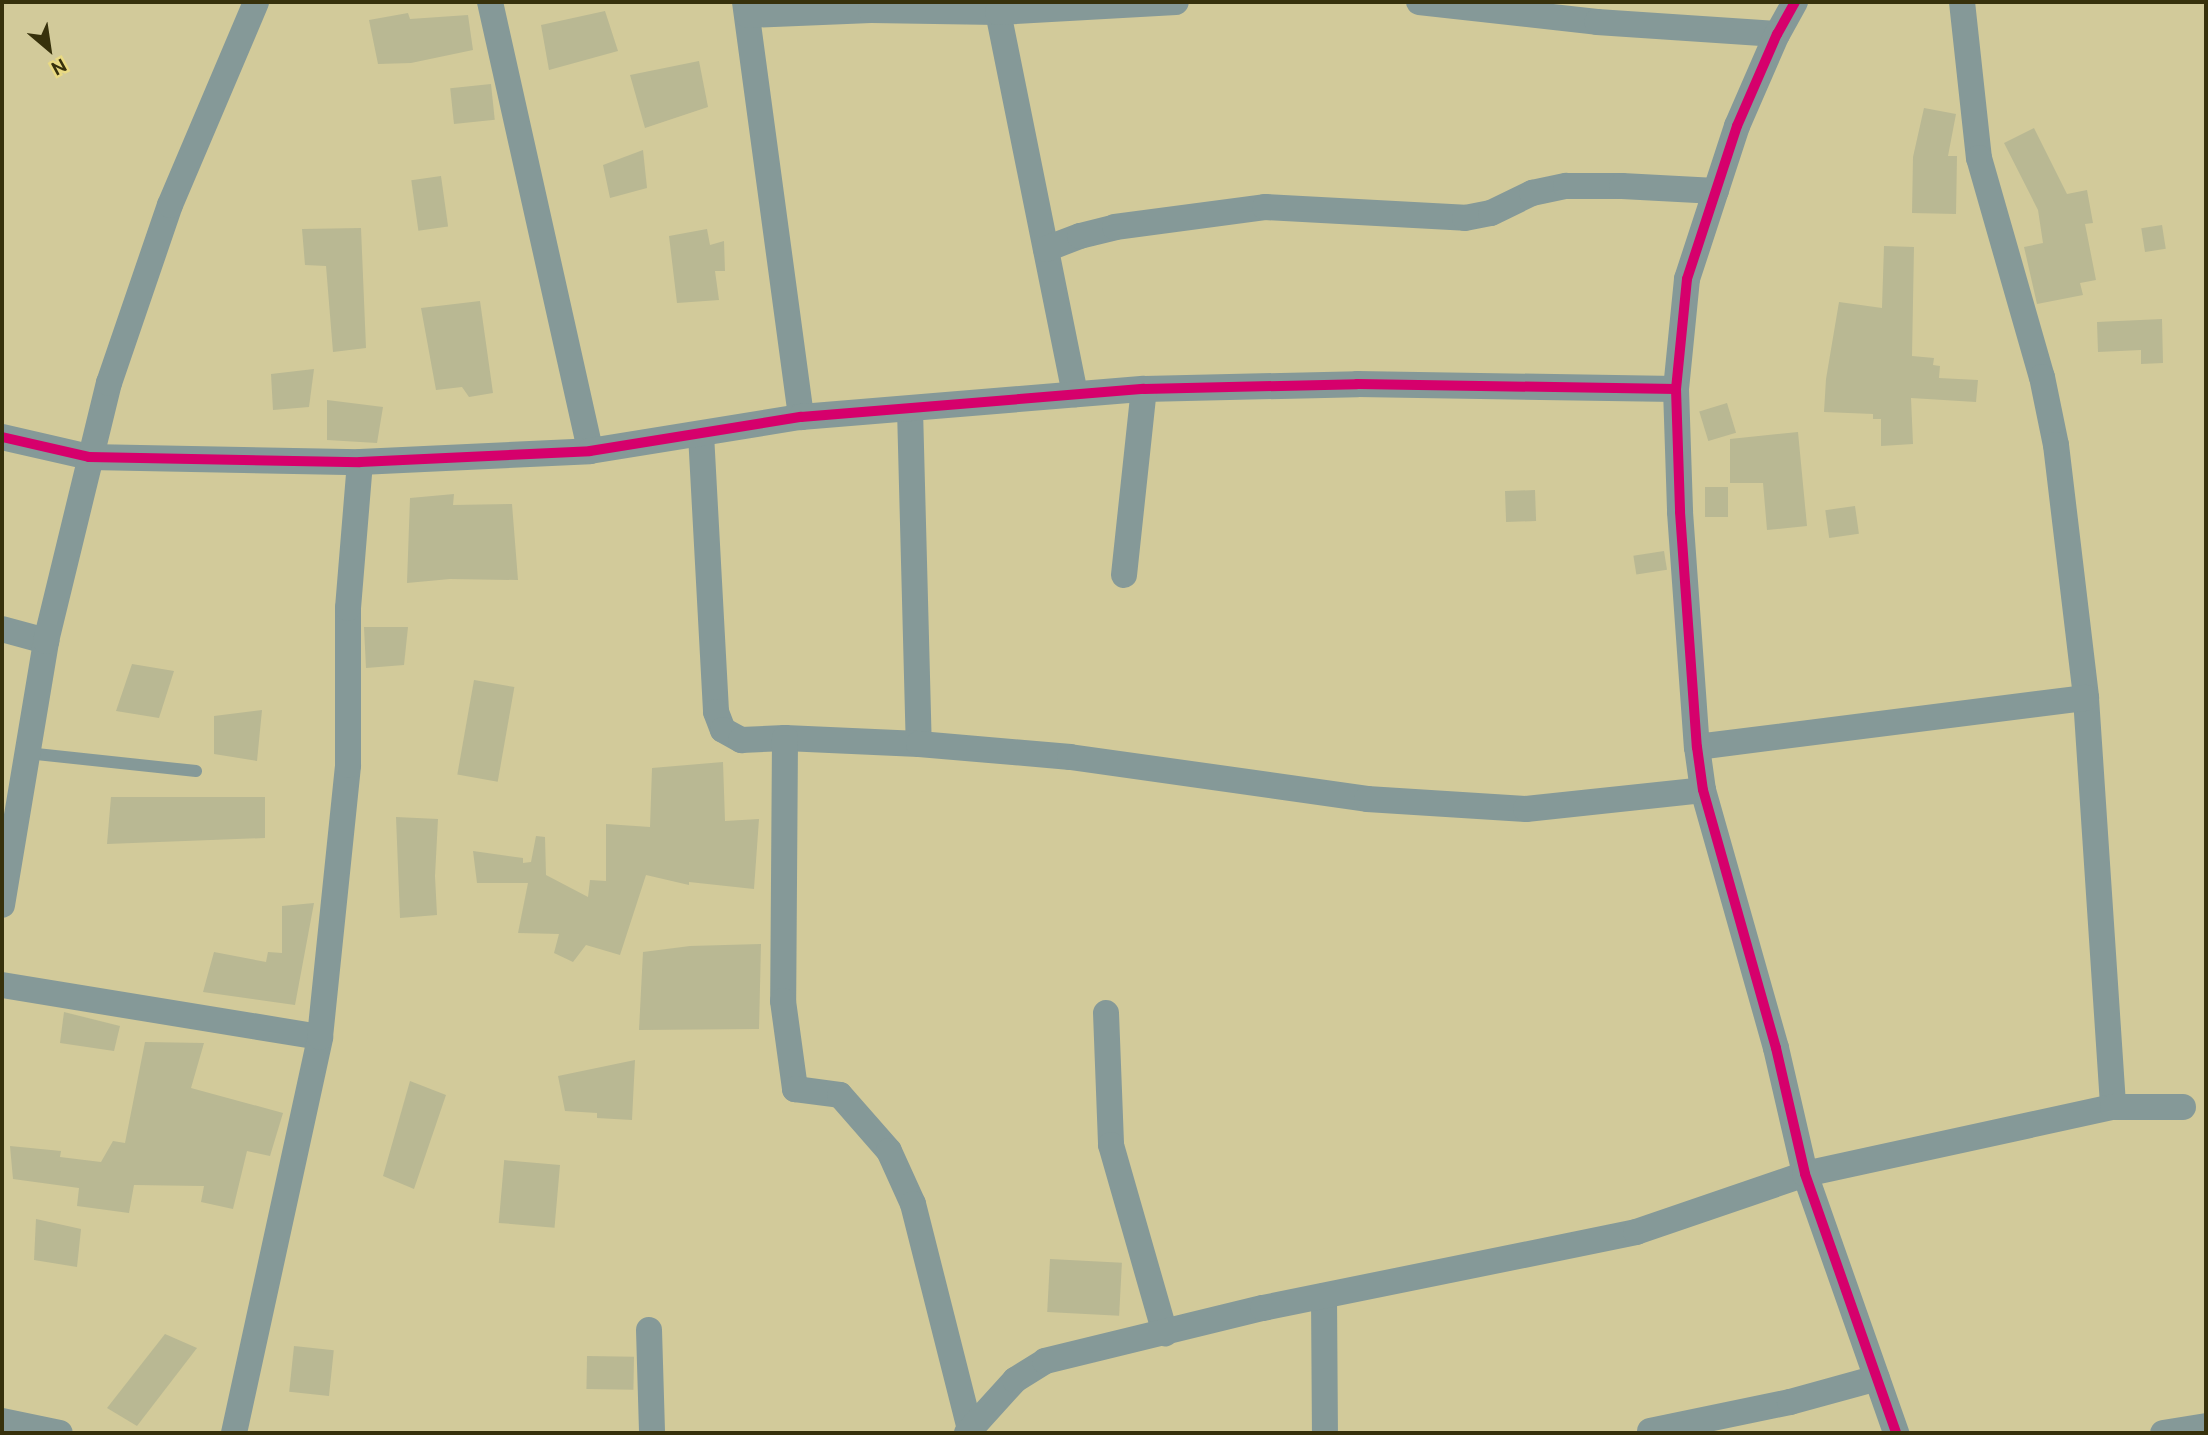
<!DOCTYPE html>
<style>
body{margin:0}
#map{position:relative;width:2208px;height:1435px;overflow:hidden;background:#d2ca9a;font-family:Ubuntu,sans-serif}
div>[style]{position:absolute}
.building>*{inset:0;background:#b9b893;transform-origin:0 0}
.lane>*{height:12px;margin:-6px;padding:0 6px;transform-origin:6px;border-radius:6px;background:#859998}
.street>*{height:26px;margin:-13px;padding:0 13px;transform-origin:13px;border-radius:13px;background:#859998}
.cycleway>*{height:10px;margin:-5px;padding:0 5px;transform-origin:5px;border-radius:5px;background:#d6006c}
span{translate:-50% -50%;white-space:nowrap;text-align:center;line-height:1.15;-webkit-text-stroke:6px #e9da83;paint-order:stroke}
.frame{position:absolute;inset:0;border:4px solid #37310c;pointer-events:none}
.north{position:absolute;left:14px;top:14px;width:70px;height:70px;-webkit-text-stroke:5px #e9da83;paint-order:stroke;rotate:151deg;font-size:19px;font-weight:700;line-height:28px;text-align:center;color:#37310c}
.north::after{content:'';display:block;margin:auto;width:24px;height:32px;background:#37310c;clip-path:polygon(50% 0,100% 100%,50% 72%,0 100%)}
</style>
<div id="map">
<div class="building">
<div style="clip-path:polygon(605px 11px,618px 51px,549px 70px,541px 25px)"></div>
<div style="clip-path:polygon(408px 13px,410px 19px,468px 15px,473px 50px,411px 63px,378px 64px,369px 20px)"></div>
<div style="clip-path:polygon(699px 61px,708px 107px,645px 128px,630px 75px)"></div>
<div style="left:491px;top:84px;width:36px;height:41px;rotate:84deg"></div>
<div style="clip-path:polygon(1924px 108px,1956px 114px,1948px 156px,1957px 156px,1956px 214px,1912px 213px,1913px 157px)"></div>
<div style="clip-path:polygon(2034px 128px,2067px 194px,2087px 190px,2093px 223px,2085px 224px,2096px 280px,2080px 283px,2083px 295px,2037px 304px,2024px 247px,2043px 243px,2038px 210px,2004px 143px)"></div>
<div style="clip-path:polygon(643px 150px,647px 188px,610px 198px,603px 165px)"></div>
<div style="left:441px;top:176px;width:51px;height:30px;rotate:82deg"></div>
<div style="left:2162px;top:225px;width:24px;height:21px;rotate:81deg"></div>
<div style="clip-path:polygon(361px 228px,366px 348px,333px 352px,326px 266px,305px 265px,302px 229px)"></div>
<div style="clip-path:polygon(707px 229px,710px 245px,724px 241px,725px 271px,715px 271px,719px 300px,677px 303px,669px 236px)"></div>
<div style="clip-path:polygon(1884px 246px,1914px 247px,1912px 356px,1934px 358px,1933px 365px,1940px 366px,1939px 378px,1978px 380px,1976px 402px,1911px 398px,1913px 444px,1881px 446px,1881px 419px,1873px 419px,1873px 414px,1824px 412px,1826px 379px,1839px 302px,1882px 308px)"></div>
<div style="clip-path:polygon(480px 301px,493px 393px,469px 397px,462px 387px,436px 390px,421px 308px)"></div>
<div style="clip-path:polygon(2162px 319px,2163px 363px,2141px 364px,2141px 350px,2098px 352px,2097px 322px)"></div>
<div style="clip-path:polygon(314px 369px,309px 407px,273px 410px,271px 374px)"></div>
<div style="clip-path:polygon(327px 400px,383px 407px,377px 443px,327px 440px)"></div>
<div style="left:1727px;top:403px;width:31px;height:29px;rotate:73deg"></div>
<div style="clip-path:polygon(1798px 432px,1807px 526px,1767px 530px,1763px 483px,1730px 483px,1730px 439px)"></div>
<div style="left:1728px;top:487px;width:30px;height:23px;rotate:90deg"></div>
<div style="left:1535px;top:490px;width:31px;height:30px;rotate:88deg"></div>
<div style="clip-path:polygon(454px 494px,453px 505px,512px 504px,518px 580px,450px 579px,407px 583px,410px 498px)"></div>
<div style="left:1855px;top:506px;width:28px;height:30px;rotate:82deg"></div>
<div style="left:1664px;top:551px;width:19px;height:31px;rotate:81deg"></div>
<div style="clip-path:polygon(364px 627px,408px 627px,404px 665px,366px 668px)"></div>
<div style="clip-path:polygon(132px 664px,174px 671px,159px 718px,116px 711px)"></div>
<div style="left:474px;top:680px;width:41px;height:96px;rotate:10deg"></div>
<div style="clip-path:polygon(262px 710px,257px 761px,214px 754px,214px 716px)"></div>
<div style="clip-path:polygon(723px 762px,725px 821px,759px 819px,754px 889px,689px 882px,689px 885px,646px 875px,620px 955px,586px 945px,573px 962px,554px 953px,559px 934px,518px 933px,528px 883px,477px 883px,473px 851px,523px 858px,523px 863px,531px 862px,536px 836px,545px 837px,546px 875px,588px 897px,590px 880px,606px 881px,606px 824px,650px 827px,652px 768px)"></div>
<div style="clip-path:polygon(111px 797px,265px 797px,265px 838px,107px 844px)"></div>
<div style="clip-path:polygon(396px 817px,438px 819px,435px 876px,437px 915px,400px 918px)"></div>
<div style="clip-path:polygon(314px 903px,295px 1005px,203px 992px,214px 952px,266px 962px,268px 952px,282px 953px,282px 906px)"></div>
<div style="clip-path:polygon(761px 944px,759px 1029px,639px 1030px,643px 952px,690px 946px)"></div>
<div style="clip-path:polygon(64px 1012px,120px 1026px,114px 1051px,60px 1043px)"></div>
<div style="clip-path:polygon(145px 1042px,204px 1043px,191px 1088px,283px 1113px,270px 1156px,247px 1151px,233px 1209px,201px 1202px,204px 1186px,134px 1185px,129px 1213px,77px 1206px,79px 1188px,13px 1179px,10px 1146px,61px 1151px,60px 1157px,101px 1162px,113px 1141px,125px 1143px)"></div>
<div style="clip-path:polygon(635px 1060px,632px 1120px,597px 1118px,597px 1113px,565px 1111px,558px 1076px)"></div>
<div style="clip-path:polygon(410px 1081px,446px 1095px,414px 1189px,383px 1176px)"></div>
<div style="left:560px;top:1165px;width:63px;height:56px;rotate:95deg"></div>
<div style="clip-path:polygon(36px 1219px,81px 1229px,77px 1267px,34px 1260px)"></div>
<div style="left:1050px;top:1259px;width:72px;height:53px;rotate:3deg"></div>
<div style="clip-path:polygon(165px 1334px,197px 1348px,137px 1426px,107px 1408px)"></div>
<div style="left:294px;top:1346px;width:40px;height:46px;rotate:6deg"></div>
<div style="left:587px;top:1356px;width:47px;height:33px;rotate:1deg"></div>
</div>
<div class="lane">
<div style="left:27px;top:753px;width:170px;rotate:6.1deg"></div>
</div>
<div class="street">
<div style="left:490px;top:2px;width:460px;rotate:77.4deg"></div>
<div style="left:745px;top:2px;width:419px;rotate:82.3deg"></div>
<div style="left:1419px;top:2px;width:179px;rotate:6.4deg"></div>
<div style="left:1597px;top:22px;width:180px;rotate:3.8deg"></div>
<div style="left:1795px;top:2px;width:37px;rotate:119deg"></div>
<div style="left:1777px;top:34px;width:100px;rotate:113.5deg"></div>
<div style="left:1737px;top:126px;width:161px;rotate:108.1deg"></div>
<div style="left:1687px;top:279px;width:111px;rotate:95.7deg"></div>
<div style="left:1676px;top:389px;width:123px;rotate:88.1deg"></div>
<div style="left:1680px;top:512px;width:236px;rotate:85.9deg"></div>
<div style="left:1697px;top:747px;width:43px;rotate:82.1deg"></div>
<div style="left:1703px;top:790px;width:268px;rotate:74.2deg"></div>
<div style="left:1776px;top:1048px;width:129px;rotate:77deg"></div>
<div style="left:1805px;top:1174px;width:275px;rotate:70.6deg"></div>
<div style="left:1962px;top:2px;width:157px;rotate:83.8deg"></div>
<div style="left:1979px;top:158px;width:228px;rotate:74deg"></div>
<div style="left:2042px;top:377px;width:69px;rotate:78.4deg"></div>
<div style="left:2056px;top:445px;width:255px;rotate:83.2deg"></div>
<div style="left:2086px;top:698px;width:410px;rotate:86.2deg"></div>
<div style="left:998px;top:12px;width:390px;rotate:78.6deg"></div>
<div style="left:748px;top:15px;width:123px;rotate:-2.3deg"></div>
<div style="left:871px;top:10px;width:127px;rotate:0.9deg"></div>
<div style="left:998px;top:12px;width:178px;rotate:-3.2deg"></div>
<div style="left:1046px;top:249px;width:36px;rotate:-21deg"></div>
<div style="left:1080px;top:236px;width:36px;rotate:-14deg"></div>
<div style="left:1115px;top:227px;width:151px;rotate:-7.6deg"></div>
<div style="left:1265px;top:207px;width:200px;rotate:3.1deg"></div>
<div style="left:1465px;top:218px;width:26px;rotate:-11deg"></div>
<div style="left:1491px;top:213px;width:46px;rotate:-26deg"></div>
<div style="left:1532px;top:193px;width:35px;rotate:-12deg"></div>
<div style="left:1566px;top:186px;width:56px"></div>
<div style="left:1622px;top:186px;width:94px;rotate:3deg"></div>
<div style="left:910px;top:409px;width:335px;rotate:88.5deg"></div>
<div style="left:701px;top:434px;width:278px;rotate:86.9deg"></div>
<div style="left:716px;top:712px;width:19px;rotate:69deg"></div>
<div style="left:723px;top:730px;width:21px;rotate:29deg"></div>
<div style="left:741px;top:740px;width:44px;rotate:-2.6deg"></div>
<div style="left:785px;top:738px;width:134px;rotate:2.6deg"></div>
<div style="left:919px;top:744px;width:152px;rotate:4.9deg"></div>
<div style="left:1070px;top:757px;width:300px;rotate:8deg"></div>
<div style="left:1367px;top:799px;width:159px;rotate:3.6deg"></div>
<div style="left:1526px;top:809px;width:178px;rotate:-6.1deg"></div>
<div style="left:2px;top:437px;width:89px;rotate:12.9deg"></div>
<div style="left:89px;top:457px;width:271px;rotate:1.1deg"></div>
<div style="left:360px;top:462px;width:230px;rotate:-2.7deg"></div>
<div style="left:590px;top:451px;width:214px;rotate:-9.2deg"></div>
<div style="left:801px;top:417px;width:344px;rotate:-4.7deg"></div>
<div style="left:1144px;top:389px;width:213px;rotate:-1.3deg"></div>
<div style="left:1357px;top:384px;width:319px;rotate:0.9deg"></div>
<div style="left:1124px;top:575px;width:187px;rotate:-83.9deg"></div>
<div style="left:2px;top:629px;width:46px;rotate:15.3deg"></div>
<div style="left:785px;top:738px;width:263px;rotate:90.4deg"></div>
<div style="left:783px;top:1001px;width:89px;rotate:82.2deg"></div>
<div style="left:795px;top:1089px;width:45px;rotate:7.6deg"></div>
<div style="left:840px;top:1095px;width:74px;rotate:48.8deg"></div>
<div style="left:889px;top:1151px;width:58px;rotate:65.6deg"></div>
<div style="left:913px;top:1204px;width:236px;rotate:75.8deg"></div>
<div style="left:1697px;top:747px;width:392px;rotate:-7.2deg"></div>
<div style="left:2px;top:905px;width:268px;rotate:-80.5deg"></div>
<div style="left:46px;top:641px;width:266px;rotate:-76.3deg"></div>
<div style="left:109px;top:383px;width:188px;rotate:-71.1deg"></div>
<div style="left:170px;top:205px;width:220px;rotate:-67deg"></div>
<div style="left:2px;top:985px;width:322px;rotate:9.3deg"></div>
<div style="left:1106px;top:1013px;width:132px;rotate:87.8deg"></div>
<div style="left:1111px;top:1145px;width:196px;rotate:74deg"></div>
<div style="left:1324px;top:1296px;width:137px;rotate:89.6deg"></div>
<div style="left:649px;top:1330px;width:103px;rotate:88.3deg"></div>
<div style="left:2px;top:1421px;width:59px;rotate:11.7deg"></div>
<div style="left:1650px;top:1431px;width:143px;rotate:-11.7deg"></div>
<div style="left:1790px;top:1402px;width:90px;rotate:-15.4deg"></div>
<div style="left:234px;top:1433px;width:405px;rotate:-77.7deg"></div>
<div style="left:320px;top:1037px;width:273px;rotate:-84.1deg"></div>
<div style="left:348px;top:765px;width:157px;rotate:-90deg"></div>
<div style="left:348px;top:608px;width:146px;rotate:-85.3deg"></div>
<div style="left:967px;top:1433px;width:72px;rotate:-47.8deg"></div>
<div style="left:1015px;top:1380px;width:36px;rotate:-32deg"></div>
<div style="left:1045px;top:1361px;width:224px;rotate:-13.7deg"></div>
<div style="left:1263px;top:1308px;width:381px;rotate:-11.5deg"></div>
<div style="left:1636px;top:1232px;width:179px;rotate:-18.9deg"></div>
<div style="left:1805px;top:1174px;width:315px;rotate:-12.3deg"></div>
<div style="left:2113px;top:1107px;width:70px"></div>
<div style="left:2163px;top:1433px;width:44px;rotate:-9.2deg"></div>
</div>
<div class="cycleway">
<div style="left:1795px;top:2px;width:37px;rotate:119deg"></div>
<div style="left:1777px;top:34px;width:100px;rotate:113.5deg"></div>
<div style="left:1737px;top:126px;width:161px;rotate:108.1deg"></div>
<div style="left:1687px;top:279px;width:111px;rotate:95.7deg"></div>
<div style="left:1676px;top:389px;width:123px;rotate:88.1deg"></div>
<div style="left:1680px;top:512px;width:236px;rotate:85.9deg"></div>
<div style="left:1697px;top:747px;width:43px;rotate:82.1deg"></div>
<div style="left:1703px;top:790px;width:268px;rotate:74.2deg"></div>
<div style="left:1776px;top:1048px;width:129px;rotate:77deg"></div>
<div style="left:1805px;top:1174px;width:275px;rotate:70.6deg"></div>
<div style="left:2px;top:437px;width:89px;rotate:12.9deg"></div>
<div style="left:89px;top:457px;width:271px;rotate:1.1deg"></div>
<div style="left:360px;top:462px;width:230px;rotate:-2.7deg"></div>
<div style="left:590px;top:451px;width:214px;rotate:-9.2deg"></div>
<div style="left:801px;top:417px;width:344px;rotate:-4.7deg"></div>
<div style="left:1144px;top:389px;width:213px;rotate:-1.3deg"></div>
<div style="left:1357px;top:384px;width:319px;rotate:0.9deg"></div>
</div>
<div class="frame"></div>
<div class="north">N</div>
</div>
